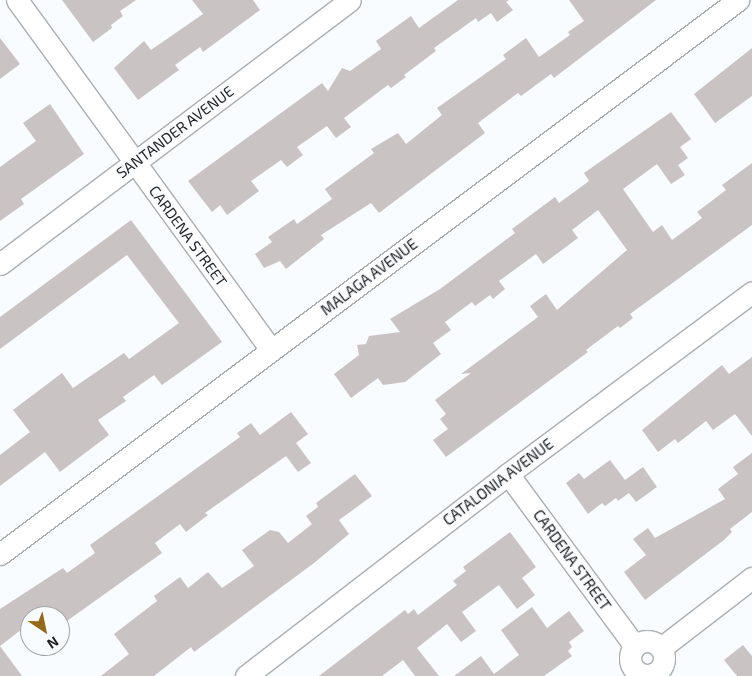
<!DOCTYPE html>
<html>
<head>
<meta charset="utf-8">
<style>
	body { margin:0 }
	#map { position:relative; width:752px; height:676px; overflow:hidden; background:#f9fcff; font-family:"Exo 2",sans-serif }
	div>[style] { position:absolute }
	.building>* { inset:0; background:#c9c3c3 }
	.roads { filter:drop-shadow(1px 0 #aaafb2) drop-shadow(-1px 0 #aaafb2) drop-shadow(0 1px #aaafb2) drop-shadow(0 -1px #aaafb2) }
	.minor>* { height:21px; margin:-10.5px; padding:0 10.5px; transform-origin:10.5px; border-radius:10.5px; background:#fff }
	.minor>.ring { margin:-10.5px; padding:0; box-sizing:content-box; background:none; border:21px solid #fff; border-radius:50% }
	span { translate:-50% -50%; white-space:nowrap; text-align:center; line-height:1.15; -webkit-text-stroke:4px #f9fcff; paint-order:stroke }
	.street-label { font-size:15px; color:#1d1f20 }
	.north { position:absolute; left:20px; top:606px; width:50px; height:50px; box-sizing:border-box; background:#f9fcff; border:1px solid #a1a4a6; border-radius:50%; rotate:146deg; font-size:14px; font-weight:700; line-height:20px; text-align:center; color:#1d1f20 }
	.north::after { content:''; display:block; margin:auto; width:18px; height:22px; background:#956a16; clip-path:polygon(50% 0,100% 100%,50% 72%,0 100%) }
</style>
</head>
<body>
<div id="map">
	<div class="building">
		<i style="clip-path:polygon(62px 0,136px 0,120px 11px,123px 16px,111px 25px,112px 28px,93px 42px)"></i>
		<i style="clip-path:polygon(192px 0,253px 0,260px 10px,203px 52px,200px 47px,175px 65px,179px 70px,138px 100px,114px 68px,144px 41px,151px 50px,203px 14px)"></i>
		<i style="clip-path:polygon(458px 0,509px 0,506px 2px,513px 10px,497px 22px,491px 13px,478px 22px,476px 18px,434px 48px,436px 51px,404px 75px,406px 77px,391px 88px,388px 85px,344px 118px,351px 127px,336px 138px,327px 126px,297px 147px,303px 155px,287px 167px,281px 160px,251px 181px,259px 191px,227px 215px,220px 205px,212px 212px,188px 181px,322px 83px,328px 91px,342px 68px,350px 71px,381px 49px,376px 41px,411px 16px,419px 28px)"></i>
		<i style="clip-path:polygon(569px 0,656px 0,554px 78px,551px 74px,521px 96px,518px 93px,478px 123px,485px 133px,379px 213px,371px 203px,321px 235px,324px 239px,286px 269px,280px 261px,264px 268px,255px 254px,272px 242px,268px 237px,294px 219px,297px 224px,332px 199px,325px 189px,374px 153px,371px 149px,398px 133px,406px 144px,442px 115px,437px 108px,506px 59px,503px 55px,526px 38px,539px 57px,570px 35px,568px 32px,584px 21px)"></i>
		<i style="clip-path:polygon(0 38px,20px 64px,0 79px)"></i>
		<i style="clip-path:polygon(752px 48px,752px 96px,715px 123px,694px 94px)"></i>
		<i style="clip-path:polygon(50px 104px,84px 154px,21px 199px,24px 204px,0 221px,0 167px,36px 141px,23px 123px)"></i>
		<i style="clip-path:polygon(671px 112px,691px 139px,680px 147px,688px 158px,678px 165px,685px 175px,671px 184px,657px 164px,623px 189px,653px 232px,662px 225px,672px 240px,702px 218px,697px 212px,726px 190px,722px 185px,752px 163px,752px 225px,630px 314px,633px 318px,620px 328px,618px 326px,586px 350px,588px 352px,446px 457px,433px 440px,448px 429px,440px 419px,446px 414px,435px 400px,471px 373px,461px 374px,538px 317px,530px 306px,546px 294px,557px 310px,627px 250px,598px 210px,572px 230px,578px 238px,543px 264px,536px 254px,499px 281px,505px 289px,493px 299px,490px 295px,475px 306px,472px 302px,445px 322px,451px 330px,433px 343px,441px 354px,405px 382px,383px 385px,378px 378px,351px 398px,334px 374px,359px 355px,357px 345px,366px 344px,369px 336px,400px 332px,390px 319px,440px 289px,515px 233px,512px 229px,555px 197px,559px 203px,589px 181px,584px 173px)"></i>
		<i style="clip-path:polygon(131px 220px,222px 342px,162px 385px,154px 375px,123px 397px,126px 401px,98px 420px,109px 435px,60px 472px,45px 452px,0 486px,0 455px,30px 432px,13px 410px,62px 373px,73px 388px,124px 353px,129px 359px,179px 323px,127px 255px,0 349px,0 317px)"></i>
		<i style="clip-path:polygon(752px 357px,752px 436px,735px 414px,713px 430px,706px 421px,678px 443px,675px 439px,658px 452px,642px 430px,722px 365px,729px 374px)"></i>
		<i style="clip-path:polygon(291px 412px,308px 434px,296px 443px,311px 463px,298px 472px,286px 456px,205px 513px,208px 515px,186px 532px,180px 524px,155px 543px,162px 553px,60px 626px,60px 616px,30px 616px,30px 623px,0 646px,0 609px,63px 568px,67px 573px,95px 553px,90px 545px,240px 437px,237px 433px,251px 423px,260px 435px)"></i>
		<i style="clip-path:polygon(752px 453px,752px 512px,730px 529px,732px 532px,724px 540px,645px 600px,624px 572px,646px 555px,633px 539px,648px 528px,655px 538px,725px 499px,718px 489px,738px 474px,733px 467px)"></i>
		<i style="clip-path:polygon(610px 460px,625px 480px,643px 467px,657px 487px,636px 502px,629px 493px,618px 501px,616px 498px,605px 506px,602px 503px,588px 514px,566px 483px,579px 473px,584px 479px)"></i>
		<i style="clip-path:polygon(355px 474px,372px 496px,339px 520px,349px 534px,314px 563px,194px 652px,191px 647px,154px 676px,101px 676px,129px 654px,114px 634px,157px 601px,154px 596px,180px 577px,188px 588px,208px 572px,222px 588px,254px 566px,242px 550px,270px 530px,279px 532px,288px 543px,312px 524px,306px 516px,318px 507px,316px 503px)"></i>
		<i style="clip-path:polygon(510px 532px,536px 567px,522px 578px,535px 595px,517px 609px,499px 585px,462px 612px,476px 631px,461px 642px,447px 624px,417px 648px,439px 676px,415px 676px,403px 660px,382px 676px,319px 676px,405px 610px,408px 614px,414px 609px,418px 615px,457px 585px,453px 581px,466px 571px,463px 567px)"></i>
		<i style="clip-path:polygon(532px 607px,547px 628px,569px 611px,584px 631px,569px 642px,572px 647px,568px 651px,572px 656px,544px 676px,454px 676px,481px 656px,494px 674px,519px 655px,501px 630px)"></i>
		<i style="clip-path:polygon(743px 645px,752px 656px,752px 676px,737px 676px,724px 660px)"></i>
		<i style="clip-path:polygon(0 646px,22px 676px,0 676px)"></i>
	</div>
	<div class="roads">
		<div class="minor">
			<i style="left:17px;top:0;width:432px;rotate:54deg"></i>
			<i style="left:0;top:264px;width:438px;rotate:-37deg"></i>
			<i style="left:508px;top:474px;width:214px;rotate:53.6deg"></i>
			<i style="left:0;top:554px;width:923px;rotate:-36.89deg"></i>
			<i class="ring" style="left:630px;top:641px;width:13px;height:13px"></i>
			<i style="left:661px;top:648px;width:115px;rotate:-37.6deg"></i>
			<i style="left:246px;top:676px;width:331px;rotate:-37.6deg"></i>
			<i style="left:508px;top:474px;width:304px;rotate:-36.7deg"></i>
		</div>
	</div>
	<div class="street-label">
		<span style="left:175px;top:132px;rotate:-37deg">SANTANDER AVENUE</span>
		<span style="left:188px;top:236px;rotate:54deg">CARDENA STREET</span>
		<span style="left:369px;top:277px;rotate:-37deg">MALAGA AVENUE</span>
		<span style="left:498px;top:482px;rotate:-37deg">CATALONIA AVENUE</span>
		<span style="left:572px;top:560px;rotate:54deg">CARDENA STREET</span>
	</div>
	<div class="north">N</div>
</div>
</body>
</html>
